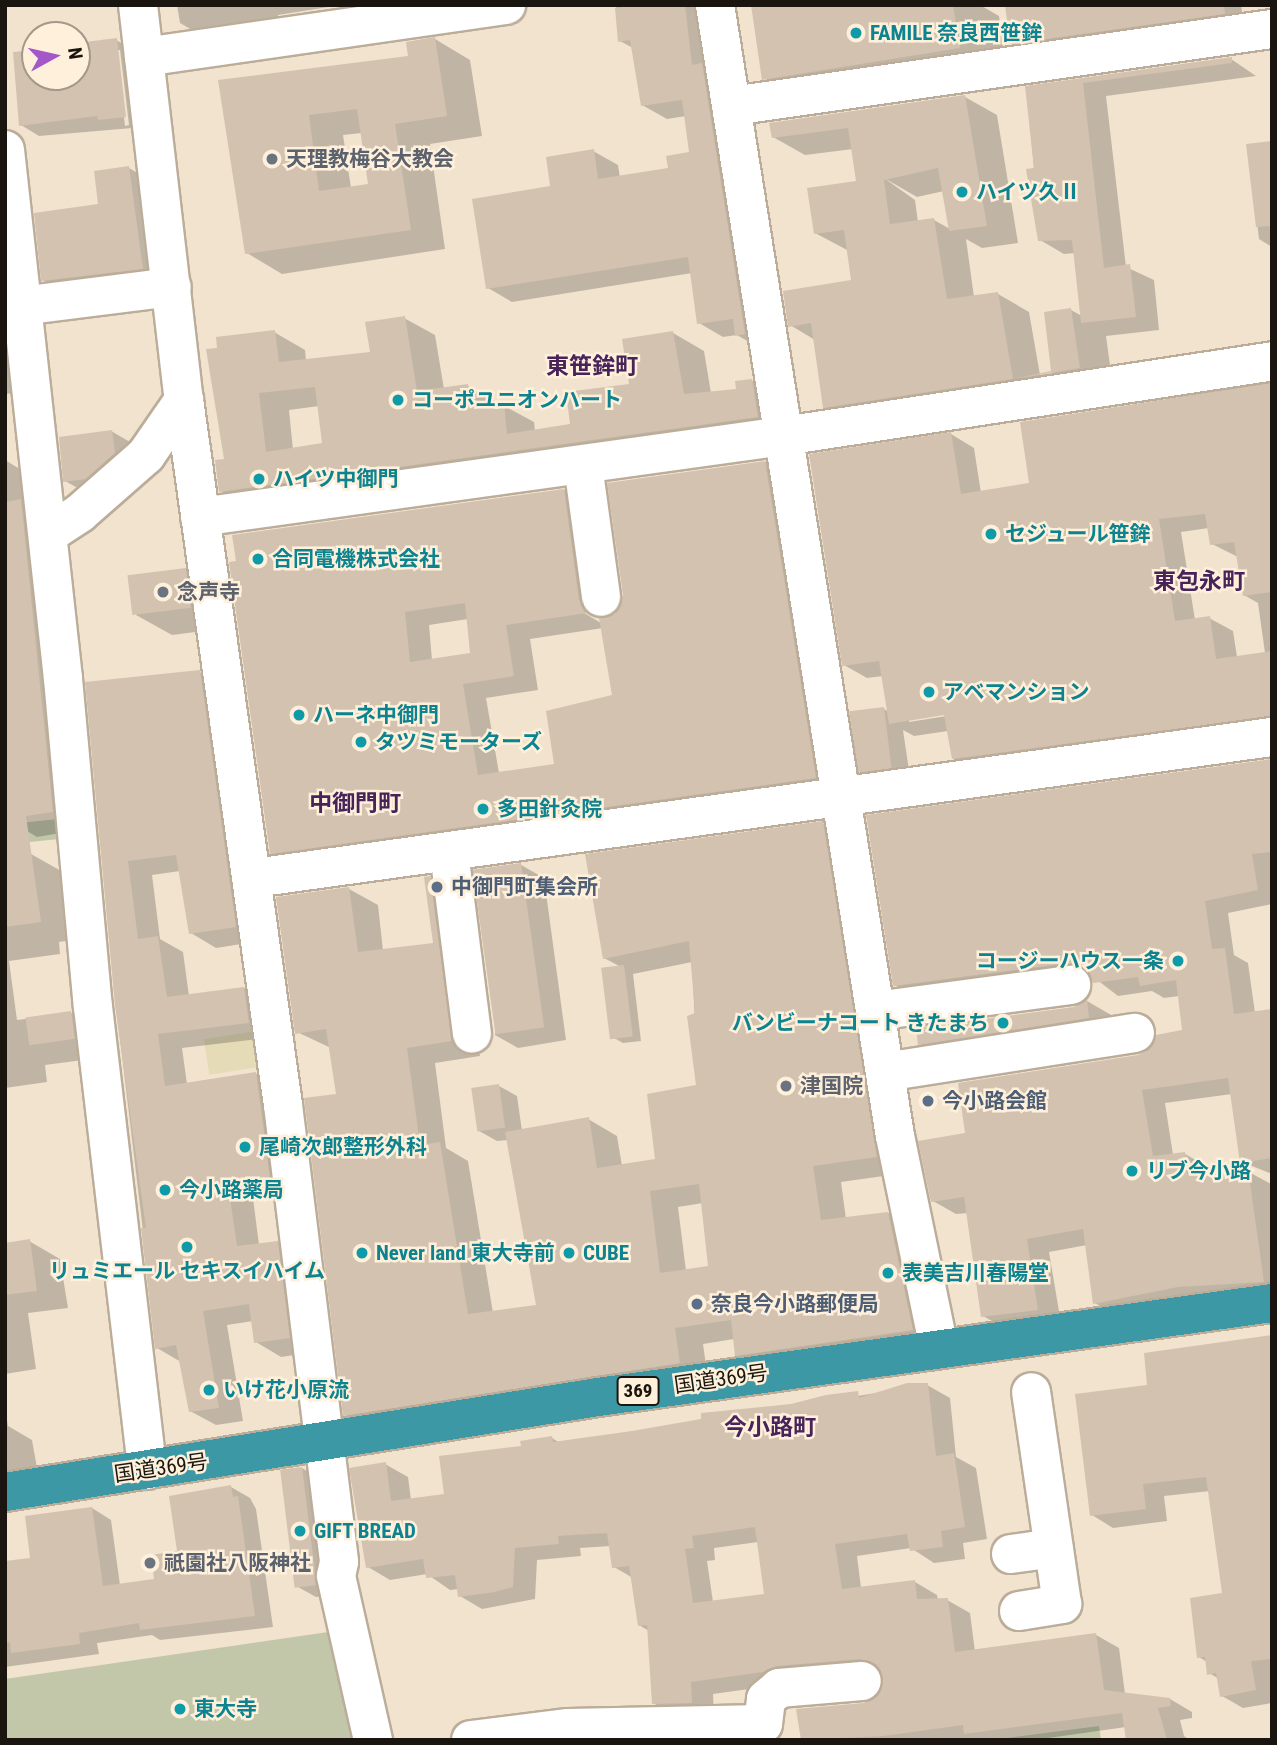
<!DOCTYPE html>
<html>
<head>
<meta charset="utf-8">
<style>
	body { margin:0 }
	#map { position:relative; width:1277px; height:1745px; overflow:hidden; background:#f1e3ce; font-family:"Roboto Condensed","Noto Sans JP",sans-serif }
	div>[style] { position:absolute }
	.green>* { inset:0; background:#c2c7aa; transform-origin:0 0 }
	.sand>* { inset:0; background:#e5dbb6; transform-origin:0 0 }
	.shadow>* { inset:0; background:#0003 }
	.building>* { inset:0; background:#d2c2af; transform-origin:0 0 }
	.roads { filter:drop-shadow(2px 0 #bbad9a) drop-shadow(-2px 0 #bbad9a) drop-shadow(0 2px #bbad9a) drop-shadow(0 -2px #bbad9a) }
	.minor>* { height:38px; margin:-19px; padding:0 19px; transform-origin:19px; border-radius:19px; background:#fff }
	.highway>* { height:38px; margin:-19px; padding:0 19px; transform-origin:19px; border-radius:19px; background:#3c98a4 }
	.dots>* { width:19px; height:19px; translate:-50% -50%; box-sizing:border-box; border:4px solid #fef0db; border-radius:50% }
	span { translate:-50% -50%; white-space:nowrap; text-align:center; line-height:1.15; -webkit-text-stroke:5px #fef0db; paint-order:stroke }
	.shield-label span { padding:2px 5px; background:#fef0db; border:2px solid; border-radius:5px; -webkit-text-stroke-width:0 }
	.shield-label { font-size:19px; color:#1a150e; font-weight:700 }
	.culture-label { font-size:21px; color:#0d838f; font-weight:700 }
	.left { translate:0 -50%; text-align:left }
	.right { translate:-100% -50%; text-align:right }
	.worship-label { font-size:21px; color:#5b616d; font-weight:700 }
	.service-label { font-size:21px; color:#4e5e75; font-weight:700 }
	.street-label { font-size:21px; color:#1a150e }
	.neighbourhood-label { font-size:23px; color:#48235a; font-weight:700 }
	.frame { position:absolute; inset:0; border:7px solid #1a150e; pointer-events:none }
	.north { position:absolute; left:21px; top:21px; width:70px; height:70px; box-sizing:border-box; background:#fef0db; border:2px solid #a39889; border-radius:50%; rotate:82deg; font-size:19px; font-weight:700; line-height:28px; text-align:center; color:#1a150e }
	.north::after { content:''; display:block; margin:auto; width:24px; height:32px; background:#a457c9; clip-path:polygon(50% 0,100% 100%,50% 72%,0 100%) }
</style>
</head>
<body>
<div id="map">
	<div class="green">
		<i style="left:67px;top:818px;width:20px;height:62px;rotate:84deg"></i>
		<i style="clip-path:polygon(335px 1631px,363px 1740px,5px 1740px,5px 1679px)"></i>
		<i style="clip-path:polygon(1099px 1726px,1101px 1740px,992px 1740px)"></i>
	</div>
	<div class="sand">
		<i style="left:262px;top:1030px;width:36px;height:59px;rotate:81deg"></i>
	</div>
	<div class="shadow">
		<i style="clip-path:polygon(177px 5px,341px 5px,278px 15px,282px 46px,230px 52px,180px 23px)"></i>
		<i style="clip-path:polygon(616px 5px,690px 5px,708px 16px,761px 349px,737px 335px,723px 337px,699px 323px,692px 273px,512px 302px,488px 288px,552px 188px,593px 151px,618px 165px,620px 178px,671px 170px,690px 154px,686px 116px,667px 119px,642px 105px,633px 48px,620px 41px)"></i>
		<i style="clip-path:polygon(839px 5px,980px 5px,999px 16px,1007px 77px,814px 107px,764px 78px)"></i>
		<i style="clip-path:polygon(1012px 5px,1241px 5px,1244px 24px,1031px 54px,1012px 43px)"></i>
		<i style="clip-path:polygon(evenodd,435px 39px,470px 60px,482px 136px,430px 144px,445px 249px,282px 274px,247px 253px,220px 81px,410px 57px,435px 39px,362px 133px,370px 185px,351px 188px,343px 135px,362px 133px)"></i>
		<i style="clip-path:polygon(evenodd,116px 40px,134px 50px,144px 127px,39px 136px,21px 125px,35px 51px,35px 77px,77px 77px,77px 45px,116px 40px,116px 50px,120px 50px,129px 125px,125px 126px,116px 50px)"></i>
		<i style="clip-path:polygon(evenodd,1231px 59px,1256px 76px,1106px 96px,1126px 267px,1154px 280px,1159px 330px,1106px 336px,1113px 387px,856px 425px,824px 407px,815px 340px,790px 325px,853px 281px,849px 251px,815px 233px,858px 182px,853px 149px,805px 155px,773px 137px,965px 97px,997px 115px,1018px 243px,982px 248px,966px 239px,974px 297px,998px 294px,1029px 312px,1040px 375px,1053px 373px,1046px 313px,1071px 310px,1082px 316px,1075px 253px,1064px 254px,1040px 240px,1027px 88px,1231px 59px,884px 178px,917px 197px,944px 191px,950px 229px,934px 220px,918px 222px,915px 200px,884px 178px)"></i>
		<i style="clip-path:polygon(1272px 143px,1272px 247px,1259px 239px,1248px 146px)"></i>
		<i style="clip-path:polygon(5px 167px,37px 390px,5px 394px)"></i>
		<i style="clip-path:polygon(129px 168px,148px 179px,161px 279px,62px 291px,43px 280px)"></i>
		<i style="clip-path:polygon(evenodd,404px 318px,435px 335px,444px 389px,467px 386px,534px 422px,535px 431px,572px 426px,631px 385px,673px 333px,704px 351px,711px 393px,738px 390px,752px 381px,783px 398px,788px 434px,251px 509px,221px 491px,226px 460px,274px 332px,305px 350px,306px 361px,372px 353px,404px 318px,319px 406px,324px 445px,293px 450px,289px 410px,319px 406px)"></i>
		<i style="clip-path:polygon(evenodd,1272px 382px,1272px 731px,976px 772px,953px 758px,948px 731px,914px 736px,903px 730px,910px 777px,879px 781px,861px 771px,884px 709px,889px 712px,883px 676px,867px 678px,844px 665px,951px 434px,974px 448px,981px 493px,1031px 484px,1022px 423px,1272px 382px,1209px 528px,1212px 544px,1238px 557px,1244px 595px,1258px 603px,1265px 653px,1237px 657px,1233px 631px,1209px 618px,1195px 620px,1181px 532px,1209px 528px,1272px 382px,952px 712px,953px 715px,909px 722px,909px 719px,952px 712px)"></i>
		<i style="clip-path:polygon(111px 431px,130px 442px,133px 463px,83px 491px,65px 481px)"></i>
		<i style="clip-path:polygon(5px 460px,33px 477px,83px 829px,37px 837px,7px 819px,5px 807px)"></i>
		<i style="clip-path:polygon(evenodd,765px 462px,790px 477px,840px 792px,296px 867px,271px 853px,231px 563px,564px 490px,588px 505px,605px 618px,616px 615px,765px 462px,581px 607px,601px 619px,601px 623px,579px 610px,581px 607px,765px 462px,468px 619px,472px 655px,432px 660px,429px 625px,468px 619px,765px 462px,603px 628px,613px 696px,556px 765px,499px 773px,486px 698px,538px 690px,530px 639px,603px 628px)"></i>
		<i style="clip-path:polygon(185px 570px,221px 591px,226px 628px,172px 635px,136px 615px)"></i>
		<i style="clip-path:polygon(199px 672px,225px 686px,260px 941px,216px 948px,191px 933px,180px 871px,152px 875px,160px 939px,183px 952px,189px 996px,244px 988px,269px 1003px,274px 1037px,182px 1048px,187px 1084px,256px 1074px,281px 1088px,294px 1192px,253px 1198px,259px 1245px,277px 1242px,302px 1257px,314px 1352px,281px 1357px,256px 1342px,253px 1321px,227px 1325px,243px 1421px,216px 1425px,190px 1411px,181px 1362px,157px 1348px,116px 1005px,87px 684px)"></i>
		<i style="clip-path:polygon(1272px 761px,1272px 904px,1228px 913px,1234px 955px,1248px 963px,1255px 1013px,1272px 1010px,1272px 1174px,1242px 1162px,1232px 1094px,1165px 1103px,1173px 1155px,1185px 1154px,1208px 1167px,1209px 1175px,1247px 1171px,1271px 1184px,1272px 1295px,1118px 1317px,1095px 1303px,1087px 1245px,1049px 1252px,1061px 1323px,1006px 1329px,983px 1316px,968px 1213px,956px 1214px,933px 1201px,967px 1135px,1144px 1055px,1157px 1037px,1184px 1032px,1179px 996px,1164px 998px,1152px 991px,1118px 996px,1092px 976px,918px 999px,895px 985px)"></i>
		<i style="clip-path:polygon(evenodd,822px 823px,851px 840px,905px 1173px,841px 1182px,846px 1219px,888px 1213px,917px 1230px,941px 1346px,765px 1371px,736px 1355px,734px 1339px,703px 1344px,708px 1379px,373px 1431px,345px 1415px,338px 1096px,331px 1048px,297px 1032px,349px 889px,378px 905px,383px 951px,435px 944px,430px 878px,458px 894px,480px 1056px,435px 1063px,446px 1148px,468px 1161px,493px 1313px,538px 1306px,508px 1140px,497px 1141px,479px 1131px,499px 1086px,517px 1096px,522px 1131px,588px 1119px,617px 1136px,622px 1166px,657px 1161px,698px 1087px,692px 962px,633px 974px,641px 1041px,623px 1043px,614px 1038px,621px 967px,604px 958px,822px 823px,703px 1203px,710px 1267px,686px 1271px,678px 1207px,703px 1203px)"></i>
		<i style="clip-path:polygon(31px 854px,63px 872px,72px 940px,59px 942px,60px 954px,9px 961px,17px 1020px,71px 1013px,103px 1031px,106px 1057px,45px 1065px,47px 1082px,5px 1088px,5px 858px)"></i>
		<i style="clip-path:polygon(521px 865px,544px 878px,566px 1040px,518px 1048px,495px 1035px)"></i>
		<i style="clip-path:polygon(1087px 1001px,1137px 1030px,970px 1073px,920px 1044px,1074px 1008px)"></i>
		<i style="clip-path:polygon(29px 1241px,60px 1259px,68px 1308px,28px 1313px,36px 1369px,5px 1374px,5px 1245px)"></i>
		<i style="clip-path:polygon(1272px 1339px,1272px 1703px,1243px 1708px,1222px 1696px,1219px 1679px,1209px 1673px,1207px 1662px,1199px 1657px,1223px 1595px,1210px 1491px,1164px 1496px,1167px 1521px,1113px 1528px,1092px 1515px,1149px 1386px)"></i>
		<i style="clip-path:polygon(evenodd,927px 1385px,950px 1398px,956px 1457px,976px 1468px,987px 1539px,963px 1543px,965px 1559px,934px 1563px,911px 1548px,857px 1556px,861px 1588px,915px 1582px,937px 1595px,938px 1600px,947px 1600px,970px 1613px,975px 1652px,1096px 1635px,1119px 1648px,1125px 1694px,1170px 1699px,1192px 1712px,1192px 1718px,1180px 1720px,1184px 1736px,1190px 1740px,1128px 1740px,1126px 1727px,1034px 1740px,802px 1740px,883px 1692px,882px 1671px,800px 1678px,787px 1684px,713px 1694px,714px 1716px,676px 1716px,653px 1703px,649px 1631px,639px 1625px,633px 1578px,614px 1567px,611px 1546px,580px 1548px,581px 1556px,537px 1560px,535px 1599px,482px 1609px,460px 1596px,459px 1589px,450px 1590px,427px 1574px,390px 1580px,368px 1567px,385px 1464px,408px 1477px,411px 1500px,446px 1496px,523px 1448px,552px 1438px,560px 1443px,927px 1385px,758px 1542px,766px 1595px,713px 1602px,707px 1561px,715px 1560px,714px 1548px,758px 1542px)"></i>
		<i style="clip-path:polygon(5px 1408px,8px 1426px,32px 1440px,39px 1479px,5px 1485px)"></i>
		<i style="clip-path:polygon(302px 1468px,320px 1479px,333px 1595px,316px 1597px,298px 1587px)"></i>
		<i style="clip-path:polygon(231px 1487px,250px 1498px,256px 1509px,273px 1627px,160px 1640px,152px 1635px,97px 1643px,99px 1654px,5px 1667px,5px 1563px,32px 1559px,92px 1508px,111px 1520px,120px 1585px,156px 1580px)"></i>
	</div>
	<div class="building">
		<i style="clip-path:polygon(638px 5px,685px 5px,692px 65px,702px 63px,745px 334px,735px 336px,733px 319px,697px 324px,688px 257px,486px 289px,472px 199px,550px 186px,546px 157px,594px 149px,598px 179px,668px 168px,666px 156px,689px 152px,682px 100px,641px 106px,630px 40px,618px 42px,615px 8px)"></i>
		<i style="clip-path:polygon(751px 5px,953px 5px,960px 48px,762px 80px)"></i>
		<i style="clip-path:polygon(1005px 5px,1224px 5px,1225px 14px,1010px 44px)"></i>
		<i style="clip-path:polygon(evenodd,435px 37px,447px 116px,395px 124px,411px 230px,245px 254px,218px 80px,408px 56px,406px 42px,435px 37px,357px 109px,368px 184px,319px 191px,309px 115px,357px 109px)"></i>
		<i style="clip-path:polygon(117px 38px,126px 117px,98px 120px,97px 116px,19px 126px,13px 52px,35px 50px,35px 77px,77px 77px,77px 43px)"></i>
		<i style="clip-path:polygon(1232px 57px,1232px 63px,1083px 83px,1104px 268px,1130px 264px,1136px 317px,1081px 323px,1072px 240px,1038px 241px,1026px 169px,1034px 168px,1025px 86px)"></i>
		<i style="clip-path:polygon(965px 95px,987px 226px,949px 231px,938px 168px,884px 180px,890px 224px,934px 218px,947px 299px,998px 292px,1013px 379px,823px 408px,811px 323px,788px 327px,783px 291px,851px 280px,844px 230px,814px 234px,807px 188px,856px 181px,848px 128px,772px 138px,769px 123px)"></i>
		<i style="clip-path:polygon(1272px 141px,1272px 226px,1256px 227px,1246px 144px)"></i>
		<i style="clip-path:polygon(129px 166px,143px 269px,41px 281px,34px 213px,98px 204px,94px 171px)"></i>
		<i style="clip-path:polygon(1071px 308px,1080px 368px,1014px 379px,1051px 371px,1044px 312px)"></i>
		<i style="clip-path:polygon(evenodd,405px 316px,417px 391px,468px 384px,471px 407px,504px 402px,507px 434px,570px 424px,566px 392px,629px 384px,622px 339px,673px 331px,684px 394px,736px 389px,735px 381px,752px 379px,758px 417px,219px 492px,215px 460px,224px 459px,206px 349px,217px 348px,216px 337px,275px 330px,279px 362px,370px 352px,365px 322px,405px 316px,315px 387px,322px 443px,266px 452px,259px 393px,315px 387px)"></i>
		<i style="clip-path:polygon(1272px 383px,1272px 592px,1243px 596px,1234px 542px,1210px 545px,1205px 514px,1159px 519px,1175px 621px,1210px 616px,1216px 659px,1272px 651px,1272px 716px,952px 759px,944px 715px,889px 724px,879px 661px,842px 666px,809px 454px,951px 432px,961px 494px,1029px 483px,1020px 422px)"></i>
		<i style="clip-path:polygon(112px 430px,115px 453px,86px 479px,63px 482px,59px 437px)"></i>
		<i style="clip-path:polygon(evenodd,765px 461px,816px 778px,270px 854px,229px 562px,236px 561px,232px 535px,564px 489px,579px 600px,587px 613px,506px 625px,514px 676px,463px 684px,478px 775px,554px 764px,546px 711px,612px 695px,599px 618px,615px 614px,623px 595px,607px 483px,765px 461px,465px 603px,470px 653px,410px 662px,405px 612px,465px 603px)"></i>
		<i style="clip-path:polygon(21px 499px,53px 812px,26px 816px,41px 922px,5px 927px,5px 502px)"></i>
		<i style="left:186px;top:568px;width:40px;height:59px;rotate:83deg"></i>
		<i style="clip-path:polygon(200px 670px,236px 927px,189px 934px,176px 855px,128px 861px,138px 939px,158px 936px,167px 997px,244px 987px,249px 1023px,158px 1034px,165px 1086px,256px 1072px,270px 1178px,228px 1184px,237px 1246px,278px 1241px,290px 1338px,254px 1343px,249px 1304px,203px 1311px,219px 1408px,189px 1412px,176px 1345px,155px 1349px,141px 1228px,146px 1228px,115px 1005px,85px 682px)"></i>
		<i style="left:884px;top:707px;width:62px;height:35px;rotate:83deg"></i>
		<i style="clip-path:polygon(1272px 759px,1272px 852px,1252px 854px,1258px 890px,1205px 901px,1212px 949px,1225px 948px,1234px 1014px,1272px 1009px,1272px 1158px,1240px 1163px,1228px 1078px,1142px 1090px,1153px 1156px,1185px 1152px,1188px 1176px,1248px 1169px,1264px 1282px,1178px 1287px,1093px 1304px,1083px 1229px,1027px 1239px,1038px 1310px,981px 1317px,964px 1197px,931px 1202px,918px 1141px,965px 1133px,958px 1083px,1138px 1055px,1149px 1050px,1156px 1035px,1182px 1030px,1176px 980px,1140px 986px,1138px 977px,1093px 983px,1088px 971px,1068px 963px,893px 986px,866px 815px)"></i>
		<i style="clip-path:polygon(evenodd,823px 821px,877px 1157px,813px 1166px,821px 1220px,888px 1212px,913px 1330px,735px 1356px,731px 1320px,675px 1328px,680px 1363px,343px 1416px,304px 1098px,336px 1094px,326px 1029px,295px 1034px,276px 897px,349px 887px,358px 952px,433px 943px,424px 877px,430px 876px,452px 1041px,407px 1048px,420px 1145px,440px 1142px,468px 1314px,536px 1305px,505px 1132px,589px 1117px,597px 1168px,655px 1159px,647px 1094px,696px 1085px,687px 1016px,695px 1013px,689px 941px,603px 959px,585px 854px,823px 821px,699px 1184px,708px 1266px,660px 1273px,650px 1191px,699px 1184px)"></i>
		<i style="left:521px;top:863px;width:166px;height:49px;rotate:82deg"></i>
		<i style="left:624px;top:965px;width:72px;height:23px;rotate:83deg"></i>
		<i style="clip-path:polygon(1087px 999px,1089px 1018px,918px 1045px,916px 1028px,1074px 1007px)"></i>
		<i style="left:71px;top:1011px;width:28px;height:46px;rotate:82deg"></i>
		<i style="left:499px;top:1084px;width:44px;height:28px;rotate:82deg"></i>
		<i style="clip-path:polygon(30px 1239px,37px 1291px,5px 1295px,5px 1243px)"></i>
		<i style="clip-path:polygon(1272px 1335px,1272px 1659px,1251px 1661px,1256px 1690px,1220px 1697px,1216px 1673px,1207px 1675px,1205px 1657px,1197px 1658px,1190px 1598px,1222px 1593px,1206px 1477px,1143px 1484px,1146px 1509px,1090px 1516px,1075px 1394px,1147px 1385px,1144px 1353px)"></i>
		<i style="clip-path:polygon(evenodd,907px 1383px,928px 1383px,936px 1456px,954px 1453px,965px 1527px,941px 1531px,943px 1547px,910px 1551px,907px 1534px,835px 1544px,842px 1589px,915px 1580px,917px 1599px,948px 1598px,955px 1652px,1096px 1633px,1104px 1690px,1170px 1698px,1171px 1706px,1158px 1708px,1167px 1740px,1126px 1740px,1122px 1713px,964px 1734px,963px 1725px,884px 1736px,801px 1740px,796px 1709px,864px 1703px,881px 1691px,880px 1669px,861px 1659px,777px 1666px,763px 1672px,691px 1682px,692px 1703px,652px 1704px,647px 1625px,638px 1626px,629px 1566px,612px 1568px,607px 1533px,558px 1536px,559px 1544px,515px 1548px,513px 1587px,495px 1592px,458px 1597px,455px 1575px,426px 1578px,423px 1559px,366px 1568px,349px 1468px,386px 1462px,391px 1501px,444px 1494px,439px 1456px,521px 1446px,520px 1441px,552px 1436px,553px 1442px,632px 1431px,701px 1419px,701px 1413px,791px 1404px,826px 1395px,858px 1391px,859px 1398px,907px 1383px,755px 1527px,764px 1594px,693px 1603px,685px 1549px,694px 1548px,692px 1536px,755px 1527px)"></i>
		<i style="left:302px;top:1467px;width:119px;height:22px;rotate:83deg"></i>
		<i style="clip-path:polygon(231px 1485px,233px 1497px,238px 1496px,255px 1616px,140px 1630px,139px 1623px,79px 1633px,80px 1644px,11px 1653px,10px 1642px,5px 1643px,5px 1561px,30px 1558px,25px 1516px,92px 1507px,103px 1586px,154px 1579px,151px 1555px,177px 1551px,169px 1496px)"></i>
	</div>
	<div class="roads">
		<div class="minor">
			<i style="left:138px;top:5px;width:398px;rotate:83.4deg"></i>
			<i style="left:184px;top:400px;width:712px;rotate:82.01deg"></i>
			<i style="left:283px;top:1105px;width:460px;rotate:83deg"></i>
			<i style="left:339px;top:1562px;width:14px;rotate:102deg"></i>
			<i style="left:336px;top:1576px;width:168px;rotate:77.3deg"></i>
			<i style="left:715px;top:5px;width:1145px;rotate:80.96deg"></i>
			<i style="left:895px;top:1136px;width:217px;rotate:78.3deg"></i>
			<i style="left:144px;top:57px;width:366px;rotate:-8.2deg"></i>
			<i style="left:732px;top:106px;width:545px;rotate:-8.12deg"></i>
			<i style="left:5px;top:150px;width:532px;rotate:83.74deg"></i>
			<i style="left:63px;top:679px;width:329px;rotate:84.8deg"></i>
			<i style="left:93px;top:1007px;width:466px;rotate:83.3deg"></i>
			<i style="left:5px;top:308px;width:168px;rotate:-7.2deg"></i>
			<i style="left:583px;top:465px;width:133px;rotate:82.2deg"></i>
			<i style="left:200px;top:517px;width:590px;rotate:-7.9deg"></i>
			<i style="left:784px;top:436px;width:494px;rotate:-8.7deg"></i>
			<i style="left:48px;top:534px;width:38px;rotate:-33deg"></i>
			<i style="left:80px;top:513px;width:88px;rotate:-41.3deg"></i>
			<i style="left:146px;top:455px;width:67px;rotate:-55.4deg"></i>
			<i style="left:449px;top:852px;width:183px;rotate:82.8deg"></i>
			<i style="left:254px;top:878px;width:1028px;rotate:-7.89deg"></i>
			<i style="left:875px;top:1011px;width:198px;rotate:-7.6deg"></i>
			<i style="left:885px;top:1072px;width:253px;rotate:-8.9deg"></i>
			<i style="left:1011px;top:1554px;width:43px;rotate:-7.9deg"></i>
			<i style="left:1019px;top:1611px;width:44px;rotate:-9.2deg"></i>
			<i style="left:1062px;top:1604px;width:214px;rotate:-98.3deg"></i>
			<i style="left:471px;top:1740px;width:98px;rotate:-7.1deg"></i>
			<i style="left:568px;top:1728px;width:195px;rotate:-1.2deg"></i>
			<i style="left:763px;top:1724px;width:25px;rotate:-83deg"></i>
			<i style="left:766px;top:1699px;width:17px;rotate:-40deg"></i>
			<i style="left:779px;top:1688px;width:83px;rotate:-4.8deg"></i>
		</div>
		<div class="highway">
			<i style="left:5px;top:1492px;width:601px;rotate:-9.1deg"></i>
			<i style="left:598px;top:1397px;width:681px;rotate:-7.94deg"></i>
		</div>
	</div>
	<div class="dots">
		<i style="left:856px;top:33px;background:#0f9aa8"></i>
		<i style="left:272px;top:159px;background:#6b7280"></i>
		<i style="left:962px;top:192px;background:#0f9aa8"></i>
		<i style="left:398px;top:400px;background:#0f9aa8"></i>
		<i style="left:259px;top:479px;background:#0f9aa8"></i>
		<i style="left:991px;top:534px;background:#0f9aa8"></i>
		<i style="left:258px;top:559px;background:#0f9aa8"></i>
		<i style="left:163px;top:592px;background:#6b7280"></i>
		<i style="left:929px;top:692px;background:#0f9aa8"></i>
		<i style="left:299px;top:715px;background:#0f9aa8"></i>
		<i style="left:361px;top:742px;background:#0f9aa8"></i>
		<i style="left:483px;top:809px;background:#0f9aa8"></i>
		<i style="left:437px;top:887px;background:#5c6f8a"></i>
		<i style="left:1178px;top:961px;background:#0f9aa8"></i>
		<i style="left:1003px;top:1023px;background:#0f9aa8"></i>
		<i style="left:786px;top:1086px;background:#6b7280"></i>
		<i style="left:928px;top:1101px;background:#5c6f8a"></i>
		<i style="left:245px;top:1147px;background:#0f9aa8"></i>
		<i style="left:1132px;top:1171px;background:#0f9aa8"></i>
		<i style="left:165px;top:1190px;background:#0f9aa8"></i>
		<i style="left:187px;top:1247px;background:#0f9aa8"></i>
		<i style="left:362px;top:1253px;background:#0f9aa8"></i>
		<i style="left:569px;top:1253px;background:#0f9aa8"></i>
		<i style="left:888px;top:1273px;background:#0f9aa8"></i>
		<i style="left:697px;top:1304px;background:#5c6f8a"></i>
		<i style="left:209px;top:1390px;background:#0f9aa8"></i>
		<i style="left:300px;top:1531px;background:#0f9aa8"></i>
		<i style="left:150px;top:1563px;background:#6b7280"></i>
		<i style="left:180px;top:1709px;background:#0f9aa8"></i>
	</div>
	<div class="shield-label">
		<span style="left:638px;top:1391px">369</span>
	</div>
	<div class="culture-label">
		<span class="left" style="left:870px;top:33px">FAMILE 奈良西笹鉾</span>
		<span class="left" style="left:976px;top:192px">ハイツ久Ⅱ</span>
		<span class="left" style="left:412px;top:400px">コーポユニオンハート</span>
		<span class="left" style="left:273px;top:479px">ハイツ中御門</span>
		<span class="left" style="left:1005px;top:534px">セジュール笹鉾</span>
		<span class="left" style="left:272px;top:559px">合同電機株式会社</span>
		<span class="left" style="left:943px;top:692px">アベマンション</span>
		<span class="left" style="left:313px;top:715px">ハーネ中御門</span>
		<span class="left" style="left:375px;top:742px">タツミモーターズ</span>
		<span class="left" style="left:497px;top:809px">多田針灸院</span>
		<span class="right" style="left:1164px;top:961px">コージーハウス一条</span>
		<span class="right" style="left:989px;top:1023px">バンビーナコート きたまち</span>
		<span class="left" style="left:259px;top:1147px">尾崎次郎整形外科</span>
		<span class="left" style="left:1146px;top:1171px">リブ今小路</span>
		<span class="left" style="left:179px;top:1190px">今小路薬局</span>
		<span class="left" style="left:376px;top:1253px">Never land 東大寺前</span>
		<span class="left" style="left:583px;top:1253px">CUBE</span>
		<span style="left:187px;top:1271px">リュミエール セキスイハイム</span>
		<span class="left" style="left:902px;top:1273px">表美吉川春陽堂</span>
		<span class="left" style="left:223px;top:1390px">いけ花小原流</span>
		<span class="left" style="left:314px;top:1531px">GIFT BREAD</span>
		<span class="left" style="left:194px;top:1709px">東大寺</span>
	</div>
	<div class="worship-label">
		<span class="left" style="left:286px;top:159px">天理教梅谷大教会</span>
		<span class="left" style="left:177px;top:592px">念声寺</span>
		<span class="left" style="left:800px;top:1086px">津国院</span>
		<span class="left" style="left:164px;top:1563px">祇園社八阪神社</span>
	</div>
	<div class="service-label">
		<span class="left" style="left:451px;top:887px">中御門町集会所</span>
		<span class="left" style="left:942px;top:1101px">今小路会館</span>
		<span class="left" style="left:711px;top:1304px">奈良今小路郵便局</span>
	</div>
	<div class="street-label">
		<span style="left:721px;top:1379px;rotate:-8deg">国道369号</span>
		<span style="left:161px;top:1468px;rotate:-8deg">国道369号</span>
	</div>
	<div class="neighbourhood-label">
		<span style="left:592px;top:367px">東笹鉾町</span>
		<span style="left:1199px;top:582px">東包永町</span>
		<span style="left:355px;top:804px">中御門町</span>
		<span style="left:770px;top:1428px">今小路町</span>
	</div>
	<div class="frame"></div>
	<div class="north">N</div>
</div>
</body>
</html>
